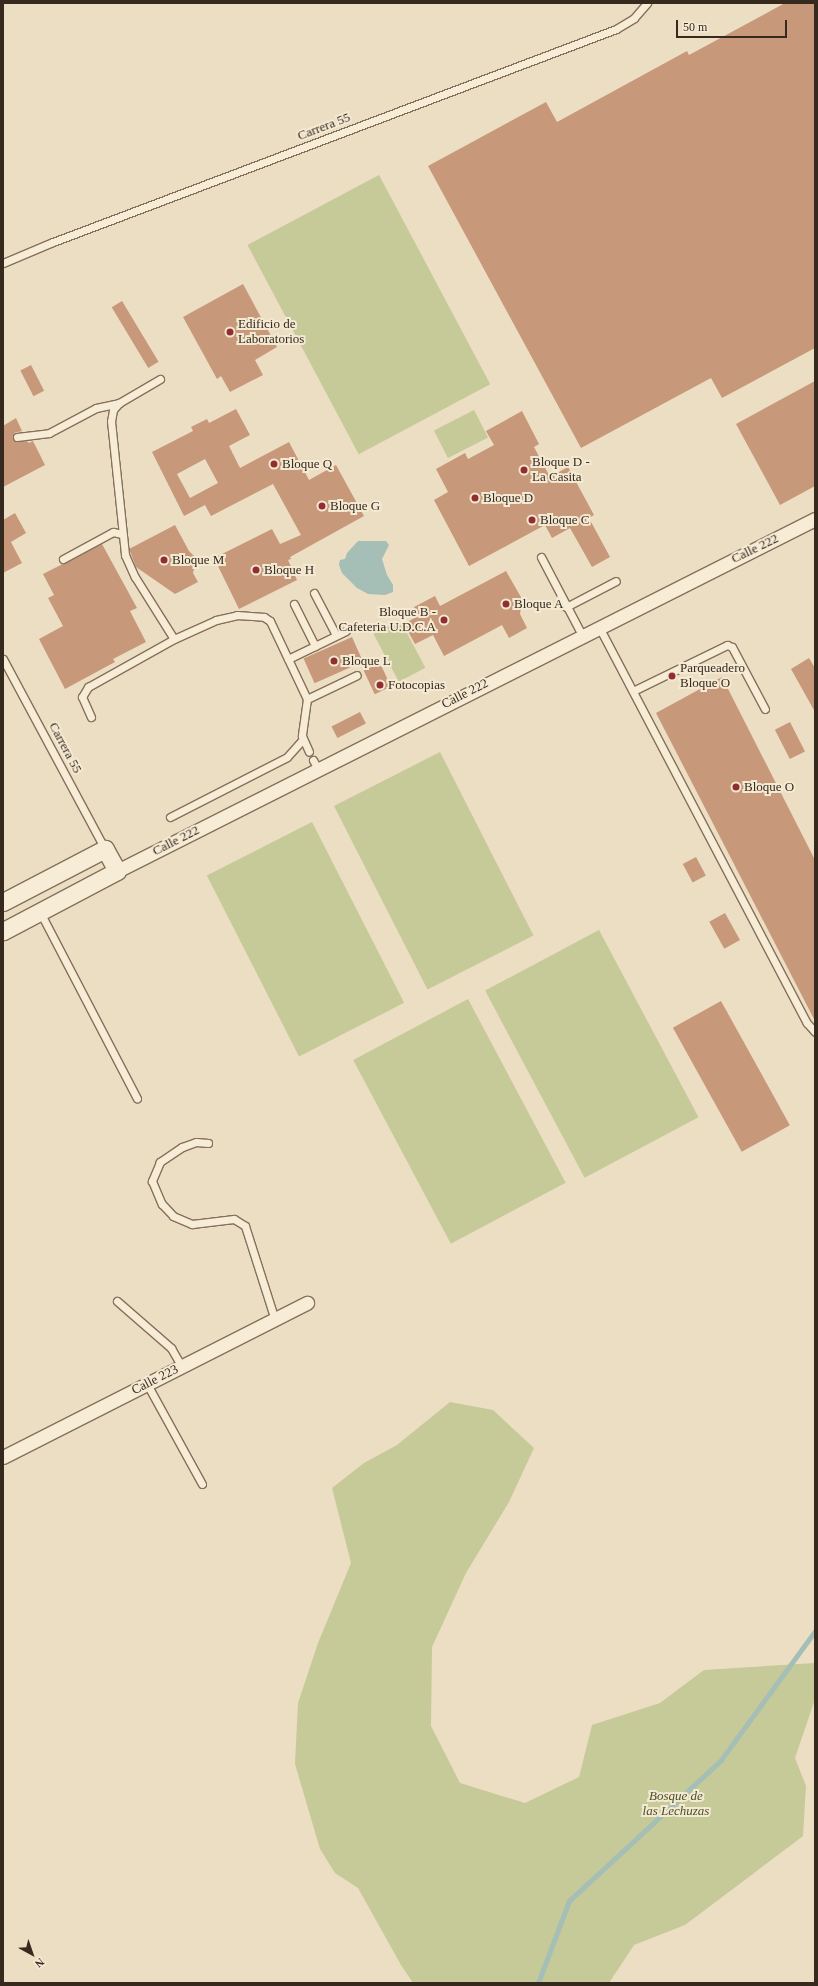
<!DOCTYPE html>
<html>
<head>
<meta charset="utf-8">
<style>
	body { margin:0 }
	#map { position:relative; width:818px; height:1986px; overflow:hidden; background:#ecdec3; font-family:"Times New Roman",serif }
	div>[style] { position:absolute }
	.green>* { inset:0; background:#c6c998; transform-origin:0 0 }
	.water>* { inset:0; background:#a5bfb6 }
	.stream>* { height:4.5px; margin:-2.25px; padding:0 2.25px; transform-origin:2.25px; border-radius:2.25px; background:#a5bfb6 }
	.building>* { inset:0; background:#c8987b; transform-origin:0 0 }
	.roads { filter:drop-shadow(1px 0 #85705b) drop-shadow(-1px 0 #85705b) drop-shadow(0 1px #85705b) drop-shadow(0 -1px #85705b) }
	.service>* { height:7px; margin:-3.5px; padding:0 3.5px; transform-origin:3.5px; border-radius:3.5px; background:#f7ecd6 }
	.minor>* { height:13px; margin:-6.5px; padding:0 6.5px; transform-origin:6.5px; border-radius:6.5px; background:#f7ecd6 }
	.tertiary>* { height:17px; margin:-8.5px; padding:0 8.5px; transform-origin:8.5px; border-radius:8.5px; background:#f7ecd6 }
	.dots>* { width:11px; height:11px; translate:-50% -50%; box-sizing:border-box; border:2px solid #f4e9d2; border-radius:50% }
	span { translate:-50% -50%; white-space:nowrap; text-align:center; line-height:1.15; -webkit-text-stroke:4px #f4e9d2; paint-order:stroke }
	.street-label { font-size:13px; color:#36291e }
	.poi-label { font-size:13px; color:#36291e }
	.left { translate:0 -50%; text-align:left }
	.right { translate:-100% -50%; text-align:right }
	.park-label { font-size:13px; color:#485126; font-style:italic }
	.frame { position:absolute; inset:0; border:4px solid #36291e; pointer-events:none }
	.north { position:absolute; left:12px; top:1934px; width:40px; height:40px; -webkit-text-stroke:3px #f4e9d2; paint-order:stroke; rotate:140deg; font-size:11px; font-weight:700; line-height:16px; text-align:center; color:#36291e }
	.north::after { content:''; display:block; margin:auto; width:14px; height:18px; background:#36291e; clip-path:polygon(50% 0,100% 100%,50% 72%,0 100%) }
	.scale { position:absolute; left:676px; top:20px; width:111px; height:18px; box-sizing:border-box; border:2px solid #36291e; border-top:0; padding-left:5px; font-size:12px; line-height:14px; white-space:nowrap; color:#36291e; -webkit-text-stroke:3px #f4e9d2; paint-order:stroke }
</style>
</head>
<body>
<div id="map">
	<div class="green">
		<i style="left:379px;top:175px;width:237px;height:149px;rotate:62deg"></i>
		<i style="left:474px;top:410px;width:31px;height:45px;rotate:63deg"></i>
		<i style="left:400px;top:620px;width:54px;height:30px;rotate:62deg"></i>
		<i style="left:440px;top:752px;width:206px;height:119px;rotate:63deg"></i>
		<i style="left:312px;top:822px;width:203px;height:118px;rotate:63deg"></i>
		<i style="left:599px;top:930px;width:212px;height:129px;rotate:62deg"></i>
		<i style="left:468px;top:999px;width:208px;height:130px;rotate:62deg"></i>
		<i style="clip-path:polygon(450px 1402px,493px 1410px,534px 1448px,509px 1502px,466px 1573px,432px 1647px,431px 1726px,460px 1783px,525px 1803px,579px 1777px,592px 1725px,660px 1703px,704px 1670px,815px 1663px,815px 1699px,795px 1758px,806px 1786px,803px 1836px,685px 1925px,634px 1945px,609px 1983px,413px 1983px,401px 1965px,358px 1888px,335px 1873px,320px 1849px,295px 1764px,298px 1703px,318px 1643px,351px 1563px,332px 1488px,364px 1463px,397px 1445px)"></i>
	</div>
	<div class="water">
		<i style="clip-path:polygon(358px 541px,386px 541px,389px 545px,382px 559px,387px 575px,393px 585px,393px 592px,385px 595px,368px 594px,357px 588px,342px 573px,339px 565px,340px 560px,345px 559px,347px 553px)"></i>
	</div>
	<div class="stream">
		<i style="left:538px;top:1983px;width:88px;rotate:-69.3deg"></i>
		<i style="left:569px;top:1901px;width:207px;rotate:-42.8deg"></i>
		<i style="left:721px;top:1760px;width:160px;rotate:-53.9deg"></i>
	</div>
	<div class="building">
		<i style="clip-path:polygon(785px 3px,815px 3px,815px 348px,722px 398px,711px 378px,581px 448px,428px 166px,546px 102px,557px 122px,687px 51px,689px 55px)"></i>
		<i style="clip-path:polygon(243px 284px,277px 347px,255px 360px,263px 375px,230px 392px,221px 376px,217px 379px,183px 317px)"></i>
		<i style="left:122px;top:301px;width:71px;height:12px;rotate:59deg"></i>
		<i style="left:31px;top:365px;width:29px;height:12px;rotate:63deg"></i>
		<i style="clip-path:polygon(815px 381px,815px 486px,780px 505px,736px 424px)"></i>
		<i style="clip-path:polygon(evenodd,236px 409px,250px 435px,229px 446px,240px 468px,289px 442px,309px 480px,336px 465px,364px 516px,290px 557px,291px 559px,288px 560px,297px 580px,239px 609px,214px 558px,272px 529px,280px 544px,301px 535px,273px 484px,211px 516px,205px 505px,184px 516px,152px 452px,193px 431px,191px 427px,207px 419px,209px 423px,236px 409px,205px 459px,218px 483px,190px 498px,177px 474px,205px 459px)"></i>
		<i style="clip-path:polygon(522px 411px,539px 444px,534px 447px,550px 477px,568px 467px,594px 515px,589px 518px,610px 557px,592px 567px,570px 528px,552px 538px,545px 525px,469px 566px,434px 500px,448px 492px,436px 469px,465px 453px,468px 459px,494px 445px,486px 431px)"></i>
		<i style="clip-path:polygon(16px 418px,22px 431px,14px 433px,13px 440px,17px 442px,27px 441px,29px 443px,33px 441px,45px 465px,3px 487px,3px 426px)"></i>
		<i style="clip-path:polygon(15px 513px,26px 533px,11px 542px,22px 563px,3px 573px,3px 520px)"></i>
		<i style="clip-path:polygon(175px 525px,189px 551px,197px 559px,193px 573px,198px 582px,175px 594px,136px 567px,129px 549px)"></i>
		<i style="clip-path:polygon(102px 544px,137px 608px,130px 611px,146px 642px,113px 659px,115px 662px,65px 689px,39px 639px,63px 626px,48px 598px,54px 595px,43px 574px)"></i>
		<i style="clip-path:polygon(506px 571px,522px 599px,520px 614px,527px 628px,509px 638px,502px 625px,444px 656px,433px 635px,415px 644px,404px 624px,418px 616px,414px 607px,435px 596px,440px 606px)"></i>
		<i style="left:352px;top:637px;width:27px;height:53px;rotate:66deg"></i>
		<i style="clip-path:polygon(809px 658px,815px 668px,815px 712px,791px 669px)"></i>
		<i style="left:380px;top:663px;width:26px;height:18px;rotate:65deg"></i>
		<i style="clip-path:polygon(722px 677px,815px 860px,815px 1021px,656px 713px)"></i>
		<i style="left:360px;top:712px;width:13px;height:32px;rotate:63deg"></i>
		<i style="left:790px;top:722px;width:33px;height:17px;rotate:63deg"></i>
		<i style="left:696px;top:857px;width:21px;height:15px;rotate:62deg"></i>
		<i style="left:725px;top:913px;width:31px;height:18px;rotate:61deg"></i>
		<i style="left:721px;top:1001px;width:142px;height:55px;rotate:61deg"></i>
	</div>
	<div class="roads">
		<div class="service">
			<i style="left:3px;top:263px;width:54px;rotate:-22.8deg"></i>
			<i style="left:53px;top:242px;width:602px;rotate:-20.72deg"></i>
			<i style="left:616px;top:29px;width:21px;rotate:-31deg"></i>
			<i style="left:634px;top:18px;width:20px;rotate:-49deg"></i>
			<i style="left:160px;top:379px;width:48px;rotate:149.7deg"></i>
			<i style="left:119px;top:403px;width:9px;rotate:131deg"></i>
			<i style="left:113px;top:410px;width:11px;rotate:100deg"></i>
			<i style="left:111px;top:421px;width:135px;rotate:84deg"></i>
			<i style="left:125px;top:555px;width:24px;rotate:66deg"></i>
			<i style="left:135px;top:577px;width:73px;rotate:57.8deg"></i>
			<i style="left:17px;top:437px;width:32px;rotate:-7deg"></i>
			<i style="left:49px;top:433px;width:53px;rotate:-28deg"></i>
			<i style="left:96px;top:408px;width:24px;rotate:-12deg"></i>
			<i style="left:541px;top:557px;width:88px;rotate:62.3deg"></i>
			<i style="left:63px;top:559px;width:57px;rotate:-28.4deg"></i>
			<i style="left:113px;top:532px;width:9px;rotate:13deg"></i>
			<i style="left:314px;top:593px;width:47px;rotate:62.4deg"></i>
			<i style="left:294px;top:604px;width:47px;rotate:63.4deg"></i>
			<i style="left:566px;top:607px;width:56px;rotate:-27.5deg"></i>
			<i style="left:599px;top:627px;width:447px;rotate:62.3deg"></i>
			<i style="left:807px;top:1023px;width:12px;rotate:48deg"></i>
			<i style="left:3px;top:659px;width:216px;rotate:61.8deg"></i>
			<i style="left:288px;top:659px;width:64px;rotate:-25.8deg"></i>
			<i style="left:633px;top:691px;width:105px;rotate:-26.1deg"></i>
			<i style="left:727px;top:645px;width:5px;rotate:22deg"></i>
			<i style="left:732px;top:647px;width:70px;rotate:62deg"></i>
			<i style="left:307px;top:699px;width:55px;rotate:-25.6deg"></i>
			<i style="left:91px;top:717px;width:22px;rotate:-114deg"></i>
			<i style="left:82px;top:697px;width:12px;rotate:-59deg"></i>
			<i style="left:88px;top:687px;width:98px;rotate:-29.2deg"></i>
			<i style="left:174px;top:639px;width:46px;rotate:-24.3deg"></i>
			<i style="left:216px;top:620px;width:22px;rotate:-13deg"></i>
			<i style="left:237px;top:615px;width:27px;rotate:4deg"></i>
			<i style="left:264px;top:617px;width:7px;rotate:34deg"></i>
			<i style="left:270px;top:621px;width:86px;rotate:64.6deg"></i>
			<i style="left:307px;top:699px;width:37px;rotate:98deg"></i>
			<i style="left:302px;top:736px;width:17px;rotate:66deg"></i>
			<i style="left:313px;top:760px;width:10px;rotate:61deg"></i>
			<i style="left:170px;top:817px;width:131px;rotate:-27.1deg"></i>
			<i style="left:287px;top:757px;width:24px;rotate:-48deg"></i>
			<i style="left:40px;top:912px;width:210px;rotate:62.5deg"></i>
			<i style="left:208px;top:1143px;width:12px;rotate:-175deg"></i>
			<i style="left:196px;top:1142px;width:15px;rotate:160deg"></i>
			<i style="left:182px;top:1147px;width:27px;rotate:146deg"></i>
			<i style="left:160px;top:1162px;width:21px;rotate:113deg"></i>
			<i style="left:152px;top:1181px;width:25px;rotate:67deg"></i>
			<i style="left:162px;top:1204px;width:16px;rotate:47deg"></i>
			<i style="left:173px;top:1216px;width:21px;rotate:23deg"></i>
			<i style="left:192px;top:1224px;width:42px;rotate:-6.8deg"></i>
			<i style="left:234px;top:1219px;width:13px;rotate:32deg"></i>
			<i style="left:245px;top:1226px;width:99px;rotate:72.3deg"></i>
			<i style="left:117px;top:1301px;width:72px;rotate:41deg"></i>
			<i style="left:171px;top:1348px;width:22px;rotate:60deg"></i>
			<i style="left:147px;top:1384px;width:114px;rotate:61.2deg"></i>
		</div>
		<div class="minor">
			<i style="left:117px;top:871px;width:782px;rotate:-26.76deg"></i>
			<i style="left:3px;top:1457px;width:341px;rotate:-26.9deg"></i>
		</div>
		<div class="tertiary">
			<i style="left:3px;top:902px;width:115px;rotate:-27.5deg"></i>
			<i style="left:105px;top:849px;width:25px;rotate:61deg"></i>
			<i style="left:117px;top:871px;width:129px;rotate:152.2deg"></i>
		</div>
	</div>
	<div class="dots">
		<i style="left:230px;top:332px;background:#922d32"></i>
		<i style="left:274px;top:464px;background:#922d32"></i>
		<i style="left:524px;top:470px;background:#922d32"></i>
		<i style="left:475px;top:498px;background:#922d32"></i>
		<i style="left:322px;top:506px;background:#922d32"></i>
		<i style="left:532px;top:520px;background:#922d32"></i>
		<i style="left:164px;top:560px;background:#922d32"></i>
		<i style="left:256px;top:570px;background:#922d32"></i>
		<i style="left:506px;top:604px;background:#922d32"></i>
		<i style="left:444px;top:620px;background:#922d32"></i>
		<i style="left:334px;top:661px;background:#922d32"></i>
		<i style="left:672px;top:676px;background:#922d32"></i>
		<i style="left:380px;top:685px;background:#922d32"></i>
		<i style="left:736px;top:787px;background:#922d32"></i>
	</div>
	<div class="street-label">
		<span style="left:324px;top:127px;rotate:-21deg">Carrera 55</span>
		<span style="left:755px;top:549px;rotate:-26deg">Calle 222</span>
		<span style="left:465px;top:694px;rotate:-27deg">Calle 222</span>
		<span style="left:65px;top:748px;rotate:62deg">Carrera 55</span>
		<span style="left:176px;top:841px;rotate:-27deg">Calle 222</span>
		<span style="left:155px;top:1380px;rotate:-27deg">Calle 223</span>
	</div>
	<div class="poi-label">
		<span class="left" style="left:238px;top:332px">Edificio de<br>Laboratorios</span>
		<span class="left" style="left:532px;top:470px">Bloque D -<br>La Casita</span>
		<span class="left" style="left:282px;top:464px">Bloque Q</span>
		<span class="left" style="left:483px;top:498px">Bloque D</span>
		<span class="left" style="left:330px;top:506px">Bloque G</span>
		<span class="left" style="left:540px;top:520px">Bloque C</span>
		<span class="left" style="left:172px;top:560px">Bloque M</span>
		<span class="left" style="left:264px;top:570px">Bloque H</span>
		<span class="left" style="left:514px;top:604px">Bloque A</span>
		<span class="right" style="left:436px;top:620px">Bloque B -<br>Cafeteria U.D.C.A</span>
		<span class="left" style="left:342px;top:661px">Bloque L</span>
		<span class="left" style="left:680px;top:676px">Parqueadero<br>Bloque O</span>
		<span class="left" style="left:388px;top:685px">Fotocopias</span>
		<span class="left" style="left:744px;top:787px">Bloque O</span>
	</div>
	<div class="park-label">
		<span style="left:676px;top:1804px">Bosque de<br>las Lechuzas</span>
	</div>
	<div class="frame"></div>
	<div class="north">N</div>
	<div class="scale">50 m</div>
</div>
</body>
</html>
